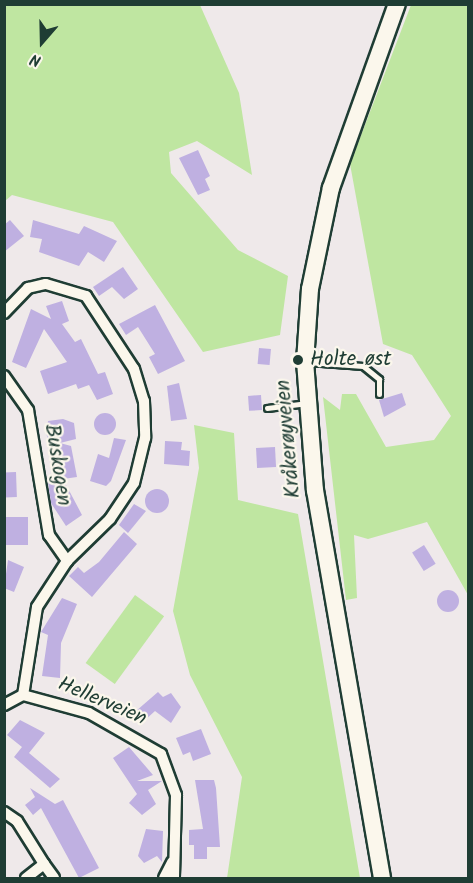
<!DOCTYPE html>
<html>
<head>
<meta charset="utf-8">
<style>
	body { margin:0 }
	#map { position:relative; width:473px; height:883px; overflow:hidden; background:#efe9ea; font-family:Kalam,sans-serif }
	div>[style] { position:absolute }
	.green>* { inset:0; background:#bfe6a1; transform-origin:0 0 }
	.building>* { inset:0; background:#bfb0e1; transform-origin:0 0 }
	.round { border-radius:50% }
	.roads { filter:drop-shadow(2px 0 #1f3d34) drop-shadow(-2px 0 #1f3d34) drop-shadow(0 2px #1f3d34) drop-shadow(0 -2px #1f3d34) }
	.lane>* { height:5px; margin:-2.5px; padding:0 2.5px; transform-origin:2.5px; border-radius:2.5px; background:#fbf7ec }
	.street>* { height:10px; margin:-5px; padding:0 5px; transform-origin:5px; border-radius:5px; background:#fbf7ec }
	.primary>* { height:16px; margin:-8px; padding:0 8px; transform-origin:8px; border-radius:8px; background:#fbf7ec }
	.dots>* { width:16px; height:16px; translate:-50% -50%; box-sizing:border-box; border:3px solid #fbf7ec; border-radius:50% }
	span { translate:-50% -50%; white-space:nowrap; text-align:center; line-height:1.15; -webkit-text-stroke:4.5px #fbf7ec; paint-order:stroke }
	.poi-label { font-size:21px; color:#1f3d34 }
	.left { translate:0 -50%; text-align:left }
	.street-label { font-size:21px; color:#1f3d34 }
	.frame { position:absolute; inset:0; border:6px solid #1f3d34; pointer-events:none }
	.north { position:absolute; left:12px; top:12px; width:60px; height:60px; -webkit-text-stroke:4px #fbf7ec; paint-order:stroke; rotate:200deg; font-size:16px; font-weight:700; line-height:24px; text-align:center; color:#1f3d34 }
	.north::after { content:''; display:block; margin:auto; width:21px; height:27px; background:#1f3d34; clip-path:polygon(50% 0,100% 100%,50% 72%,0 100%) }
</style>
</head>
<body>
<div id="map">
	<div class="green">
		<i style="clip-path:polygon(5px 4px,200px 5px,239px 93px,252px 175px,197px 141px,169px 152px,171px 173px,238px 250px,288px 276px,280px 335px,203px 352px,113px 222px,12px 195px,5px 201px)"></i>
		<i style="clip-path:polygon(411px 5px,468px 5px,468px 595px,427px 522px,368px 539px,354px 535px,357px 598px,346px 600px,323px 397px,340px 410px,342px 394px,356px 394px,386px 447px,434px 440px,451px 416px,412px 355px,383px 344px,350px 164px)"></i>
		<i style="clip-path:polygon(194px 425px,234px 433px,238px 500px,298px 514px,360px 878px,227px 878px,242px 777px,190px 675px,173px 611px,199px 468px)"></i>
		<i style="left:135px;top:595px;width:36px;height:84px;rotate:36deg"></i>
	</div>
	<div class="building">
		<i style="clip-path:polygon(198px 150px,210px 176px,205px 179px,210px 190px,198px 195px,179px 158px)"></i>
		<i style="clip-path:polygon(10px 220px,24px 236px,4px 252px,4px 225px)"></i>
		<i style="clip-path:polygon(33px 220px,79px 234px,84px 226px,117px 241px,104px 262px,88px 252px,79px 266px,39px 252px,42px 239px,30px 237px)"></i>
		<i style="clip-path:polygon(123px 267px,138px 289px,124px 299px,112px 287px,99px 296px,93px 287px)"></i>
		<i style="clip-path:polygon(62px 301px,69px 321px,62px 324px,75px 342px,81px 339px,98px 374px,105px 372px,113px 394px,97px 400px,89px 385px,78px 389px,76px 384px,48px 394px,40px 371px,67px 362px,44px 329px,26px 368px,12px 362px,31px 309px,51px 319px,46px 306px)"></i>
		<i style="clip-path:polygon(155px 305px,185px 361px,158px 374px,149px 357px,155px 354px,138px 327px,126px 335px,119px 324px)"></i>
		<i style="left:259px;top:348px;width:12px;height:16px;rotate:5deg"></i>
		<i style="clip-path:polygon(179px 383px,187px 419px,171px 421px,167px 386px)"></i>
		<i style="clip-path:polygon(402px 393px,406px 405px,384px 417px,379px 400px)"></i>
		<i style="left:261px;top:395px;width:15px;height:13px;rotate:86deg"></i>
		<i class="round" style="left:94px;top:413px;width:22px;height:22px"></i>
		<i style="clip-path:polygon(63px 419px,74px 423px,76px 439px,60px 443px,71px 446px,77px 477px,63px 479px,82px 515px,66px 526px,51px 503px,48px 482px,55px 481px,55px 464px,46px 433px,48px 421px)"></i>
		<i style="clip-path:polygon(114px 438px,126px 440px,111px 481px,106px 486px,90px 481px,98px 454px,109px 458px)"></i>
		<i style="clip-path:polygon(165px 441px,182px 442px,181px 450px,190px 451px,189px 466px,164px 464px)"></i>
		<i style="left:275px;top:447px;width:20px;height:19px;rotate:87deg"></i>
		<i style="left:16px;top:472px;width:25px;height:12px;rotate:88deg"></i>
		<i class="round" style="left:145px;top:489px;width:24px;height:24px"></i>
		<i style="clip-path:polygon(134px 504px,146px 511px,128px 533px,119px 525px)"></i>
		<i style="left:28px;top:517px;width:28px;height:24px;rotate:90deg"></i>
		<i style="clip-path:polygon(124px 532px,137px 544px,92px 597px,69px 576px,78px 567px,84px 573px,99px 562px)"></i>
		<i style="left:424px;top:545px;width:22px;height:14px;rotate:58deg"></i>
		<i style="clip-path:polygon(8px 560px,24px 567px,14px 592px,4px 588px)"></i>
		<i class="round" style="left:437px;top:590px;width:22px;height:22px"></i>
		<i style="clip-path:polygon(62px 598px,77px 604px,61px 643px,60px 678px,42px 676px,48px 635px,41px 632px)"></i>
		<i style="clip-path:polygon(158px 692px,163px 697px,171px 693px,181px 707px,171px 723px,155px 711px,144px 721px,136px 711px)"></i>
		<i style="clip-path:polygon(20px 720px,45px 733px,29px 753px,60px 779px,50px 788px,14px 757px,22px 747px,7px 735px)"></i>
		<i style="clip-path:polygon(201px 729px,211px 754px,193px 761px,190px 752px,183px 755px,176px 738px)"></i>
		<i style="clip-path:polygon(129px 747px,153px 775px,137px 781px,162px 781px,148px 790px,156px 804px,142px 815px,129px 803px,137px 794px,113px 758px)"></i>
		<i style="clip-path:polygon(195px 780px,214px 780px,216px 788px,220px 847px,207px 847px,207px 859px,194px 859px,194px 845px,189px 845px,189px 830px,203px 829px)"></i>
		<i style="clip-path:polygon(30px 788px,55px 804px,63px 800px,99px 868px,79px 878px,41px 808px,33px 815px,25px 805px,35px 797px)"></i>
		<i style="clip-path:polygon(146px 829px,163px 831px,162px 862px,157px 856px,144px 863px,138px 856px)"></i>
	</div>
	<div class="roads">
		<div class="lane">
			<i style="left:307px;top:362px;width:56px;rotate:4.1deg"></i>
			<i style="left:363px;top:366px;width:21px;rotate:39deg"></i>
			<i style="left:379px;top:379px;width:15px;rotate:90deg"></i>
			<i style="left:267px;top:408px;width:39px;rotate:-7deg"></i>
		</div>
		<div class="street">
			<i style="left:4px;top:313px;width:35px;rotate:-46deg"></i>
			<i style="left:28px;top:288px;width:18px;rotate:-13deg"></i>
			<i style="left:46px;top:284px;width:42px;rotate:16.7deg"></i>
			<i style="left:86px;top:296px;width:87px;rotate:56.7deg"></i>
			<i style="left:134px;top:369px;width:34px;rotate:73deg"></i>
			<i style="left:144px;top:401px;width:37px;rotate:88deg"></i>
			<i style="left:145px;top:438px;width:46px;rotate:103.7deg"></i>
			<i style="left:134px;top:483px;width:43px;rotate:123.7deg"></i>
			<i style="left:110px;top:519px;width:60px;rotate:135.7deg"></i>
			<i style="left:67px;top:561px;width:55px;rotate:123.1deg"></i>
			<i style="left:37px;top:607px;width:89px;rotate:99deg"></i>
			<i style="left:4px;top:376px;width:42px;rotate:54.8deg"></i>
			<i style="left:28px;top:410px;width:127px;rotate:80.5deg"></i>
			<i style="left:49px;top:535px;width:32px;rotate:55deg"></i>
			<i style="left:23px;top:695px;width:68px;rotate:15.3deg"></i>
			<i style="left:89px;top:713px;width:83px;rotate:29.7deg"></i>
			<i style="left:161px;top:754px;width:44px;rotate:69.9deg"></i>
			<i style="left:176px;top:795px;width:83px;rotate:91.4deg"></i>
			<i style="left:4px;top:705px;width:21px;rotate:-28deg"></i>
			<i style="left:4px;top:812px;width:16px;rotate:35deg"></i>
			<i style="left:17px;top:821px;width:51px;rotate:57.9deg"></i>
			<i style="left:44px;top:864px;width:23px;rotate:142deg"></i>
			<i style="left:44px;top:864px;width:17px;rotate:54deg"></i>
			<i style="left:164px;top:878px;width:18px;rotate:-63deg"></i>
		</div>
		<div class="primary">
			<i style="left:382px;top:878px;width:393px;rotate:-99.8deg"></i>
			<i style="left:315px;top:491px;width:129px;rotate:-94.4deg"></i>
			<i style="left:305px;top:362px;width:73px;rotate:-86.1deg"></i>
			<i style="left:310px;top:289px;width:103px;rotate:-78.3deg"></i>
			<i style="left:331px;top:188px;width:195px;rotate:-70.3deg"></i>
		</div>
	</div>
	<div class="dots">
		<i style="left:298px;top:360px;background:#1f3d34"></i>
	</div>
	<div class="poi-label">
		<span class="left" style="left:310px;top:360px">Holte øst</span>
	</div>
	<div class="street-label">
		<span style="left:289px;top:439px;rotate:-95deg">Kråkerøyveien</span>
		<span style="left:57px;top:465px;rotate:81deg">Buskogen</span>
		<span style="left:102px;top:702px;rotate:23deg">Hellerveien</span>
	</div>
	<div class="frame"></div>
	<div class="north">N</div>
</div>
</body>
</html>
